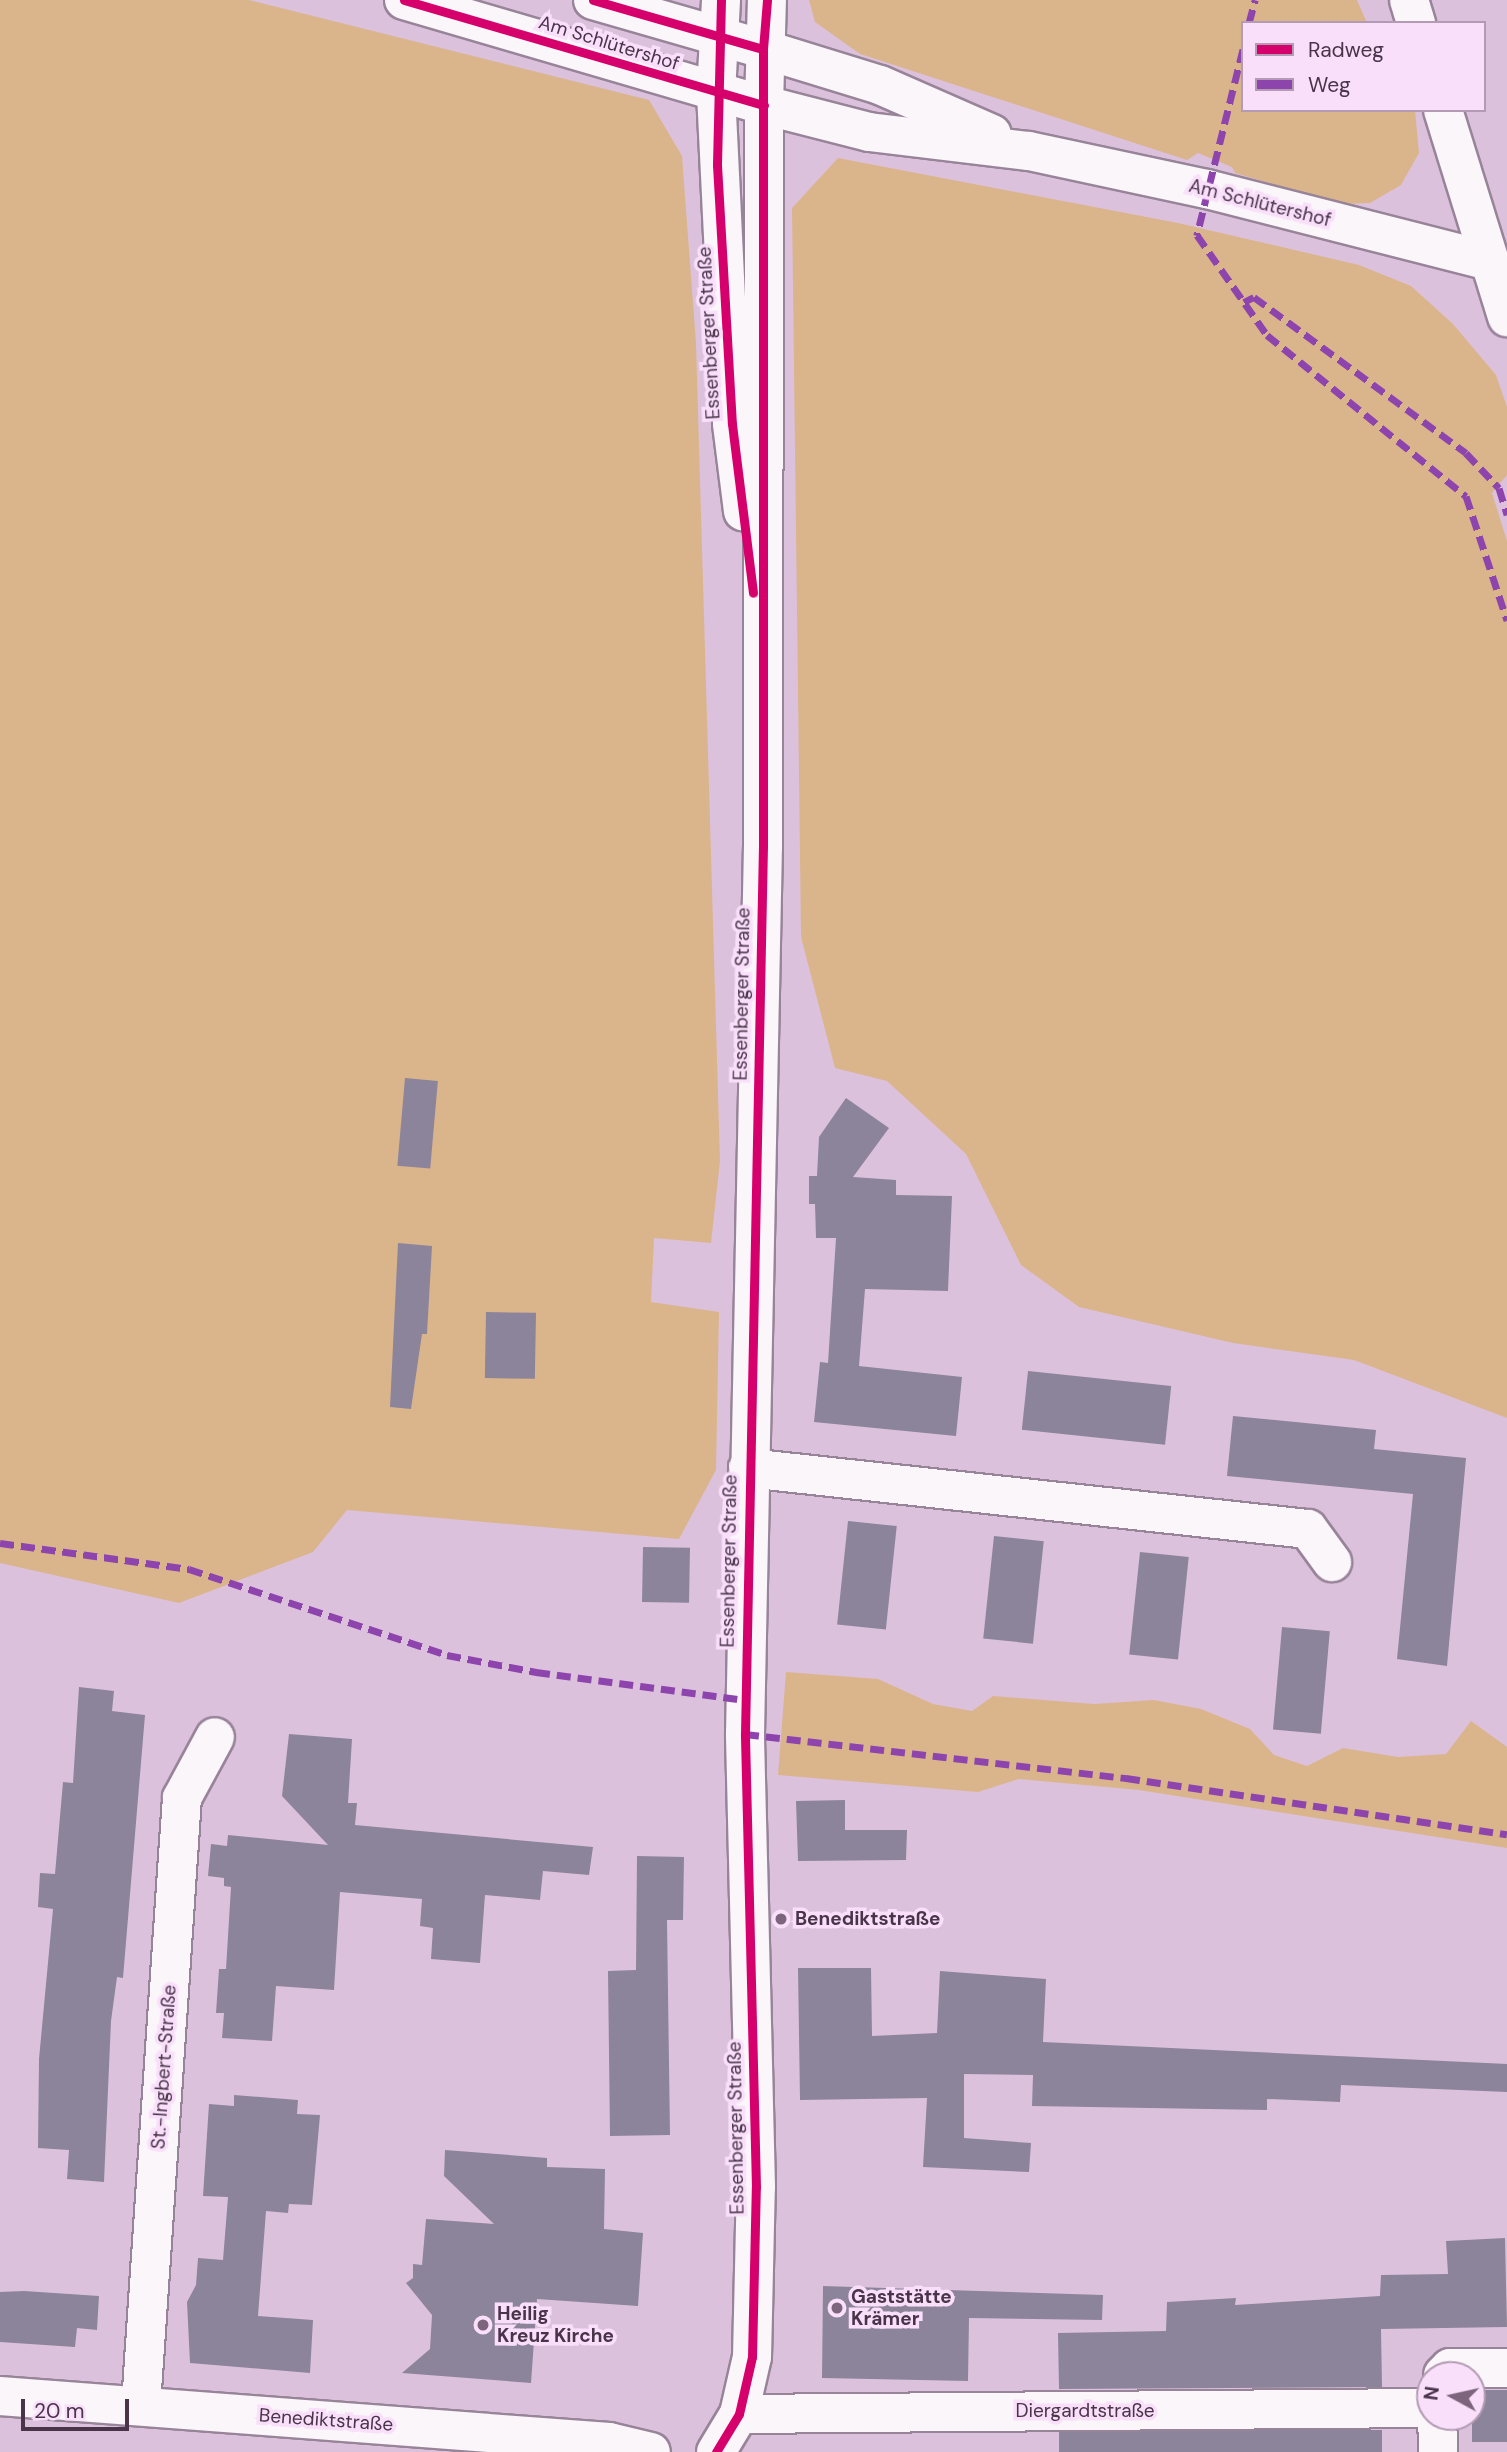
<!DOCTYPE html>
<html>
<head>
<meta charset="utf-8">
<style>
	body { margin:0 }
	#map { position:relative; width:1507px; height:2452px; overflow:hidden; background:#dcc1dd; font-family:"DM Sans",sans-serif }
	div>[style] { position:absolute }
	.green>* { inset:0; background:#dab58c }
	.building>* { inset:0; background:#8c849a; transform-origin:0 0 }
	.roads { filter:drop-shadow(2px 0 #988499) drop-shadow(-2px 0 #988499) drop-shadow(0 2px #988499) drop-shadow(0 -2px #988499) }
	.street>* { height:38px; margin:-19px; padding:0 19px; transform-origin:19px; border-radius:19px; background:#faf6fa }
	.secondary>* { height:38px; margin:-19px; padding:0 19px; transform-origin:19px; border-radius:19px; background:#faf6fa }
	.quiet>* { height:7px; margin-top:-3.5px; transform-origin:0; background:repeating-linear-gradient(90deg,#8e44ad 0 14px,transparent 0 21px) }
	.cycleway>* { height:9px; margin:-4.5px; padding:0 4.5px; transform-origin:4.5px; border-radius:4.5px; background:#d6006c }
	.dots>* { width:19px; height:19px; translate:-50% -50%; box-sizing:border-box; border:4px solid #f9dffa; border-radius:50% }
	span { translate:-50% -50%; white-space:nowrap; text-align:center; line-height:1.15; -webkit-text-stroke:7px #f9dffa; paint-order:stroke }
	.street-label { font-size:19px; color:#49344a }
	.poi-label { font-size:19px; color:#49344a; font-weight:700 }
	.left { translate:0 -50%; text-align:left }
	.legend { position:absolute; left:1241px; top:21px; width:245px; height:91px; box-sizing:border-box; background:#f9dffa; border:2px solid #b39bb4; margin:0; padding:9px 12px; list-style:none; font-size:21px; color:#49344a }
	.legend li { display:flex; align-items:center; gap:14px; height:35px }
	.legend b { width:35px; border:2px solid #b39bb4 }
	.north { position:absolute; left:1416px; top:2361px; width:70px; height:70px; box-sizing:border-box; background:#f9dffa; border:2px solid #b39bb4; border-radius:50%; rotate:278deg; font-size:19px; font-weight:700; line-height:28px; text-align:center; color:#49344a }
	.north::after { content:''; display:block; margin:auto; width:24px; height:32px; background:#7c657d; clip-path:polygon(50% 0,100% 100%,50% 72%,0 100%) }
	.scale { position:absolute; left:21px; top:2399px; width:108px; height:32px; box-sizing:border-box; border:4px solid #49344a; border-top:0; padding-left:9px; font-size:21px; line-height:24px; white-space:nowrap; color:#49344a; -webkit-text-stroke:5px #f9dffa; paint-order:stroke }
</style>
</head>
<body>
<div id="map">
	<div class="green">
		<i style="clip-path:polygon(0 0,249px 0,649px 100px,682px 156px,696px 343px,720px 1161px,711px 1243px,654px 1238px,651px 1302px,719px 1312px,716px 1470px,679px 1539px,347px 1510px,313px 1552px,179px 1603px,0 1563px)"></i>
		<i style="clip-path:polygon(809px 0,1357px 0,1367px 23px,1243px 23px,1243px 110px,1415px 110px,1419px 153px,1401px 185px,1370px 203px,1341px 204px,1235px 173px,1232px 167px,1198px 153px,1187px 160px,860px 54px,815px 22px)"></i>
		<i style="clip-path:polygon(838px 158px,1178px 223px,1359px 265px,1411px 286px,1453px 324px,1496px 375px,1507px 407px,1507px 475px,1492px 493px,1507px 541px,1507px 1418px,1354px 1360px,1233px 1343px,1079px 1307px,1021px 1265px,966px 1154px,887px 1081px,835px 1068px,801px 937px,792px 208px)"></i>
		<i style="clip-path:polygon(786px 1672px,878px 1679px,933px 1704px,972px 1711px,993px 1696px,1094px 1704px,1154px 1700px,1201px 1709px,1250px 1729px,1274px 1755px,1307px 1766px,1343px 1748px,1398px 1757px,1446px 1754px,1471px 1721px,1507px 1747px,1507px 1848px,1139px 1790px,1019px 1779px,978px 1792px,778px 1775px)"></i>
	</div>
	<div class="building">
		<i style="left:405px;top:1078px;width:33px;height:88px;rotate:5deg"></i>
		<i style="clip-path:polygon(846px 1098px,889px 1128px,853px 1177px,896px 1180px,896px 1195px,952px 1196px,948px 1291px,865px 1289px,859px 1366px,962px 1377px,956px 1436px,814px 1422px,820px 1362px,828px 1363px,836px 1238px,816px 1238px,815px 1204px,809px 1204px,809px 1176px,817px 1176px,819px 1137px)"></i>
		<i style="clip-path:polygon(398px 1243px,432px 1246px,427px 1334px,422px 1334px,411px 1409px,390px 1407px)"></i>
		<i style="left:486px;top:1312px;width:50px;height:66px;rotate:1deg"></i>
		<i style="left:1028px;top:1371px;width:144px;height:59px;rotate:6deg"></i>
		<i style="clip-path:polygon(1233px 1416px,1376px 1430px,1374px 1449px,1466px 1458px,1447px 1666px,1397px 1659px,1413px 1494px,1227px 1476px)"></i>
		<i style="left:848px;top:1521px;width:49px;height:104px;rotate:6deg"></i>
		<i style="left:994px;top:1536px;width:50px;height:103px;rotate:6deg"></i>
		<i style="left:643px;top:1547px;width:47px;height:55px;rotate:1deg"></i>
		<i style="left:1140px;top:1552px;width:49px;height:103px;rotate:6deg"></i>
		<i style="left:1282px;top:1627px;width:48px;height:103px;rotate:5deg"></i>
		<i style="clip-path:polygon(79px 1687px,114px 1691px,112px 1711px,145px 1715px,123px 1978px,117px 1977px,111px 2021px,104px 2182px,67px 2179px,69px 2150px,38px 2148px,39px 2059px,53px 1909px,38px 1907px,40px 1873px,55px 1874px,63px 1782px,73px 1783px)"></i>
		<i style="clip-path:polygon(289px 1734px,352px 1739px,348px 1803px,357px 1803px,355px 1825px,593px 1847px,589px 1875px,543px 1871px,540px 1900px,485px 1895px,480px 1963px,431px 1959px,433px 1928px,420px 1926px,422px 1899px,340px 1892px,334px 1990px,276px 1986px,272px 2041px,222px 2038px,224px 2013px,216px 2013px,219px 1969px,226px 1969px,231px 1887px,224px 1886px,224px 1878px,208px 1876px,211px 1844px,227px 1846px,228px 1835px,328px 1845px,282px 1796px)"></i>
		<i style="clip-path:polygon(845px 1800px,845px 1830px,907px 1830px,906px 1860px,798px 1861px,796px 1801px)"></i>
		<i style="clip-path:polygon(637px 1856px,684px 1857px,683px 1920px,667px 1920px,670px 2135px,610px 2136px,608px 1971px,636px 1970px)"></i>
		<i style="clip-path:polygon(798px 1968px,871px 1968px,872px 2036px,937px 2033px,940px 1971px,1046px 1979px,1043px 2042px,1507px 2064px,1507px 2092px,1341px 2085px,1340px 2102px,1267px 2099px,1267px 2110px,1032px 2106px,1033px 2075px,964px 2074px,964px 2138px,1031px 2143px,1029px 2172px,923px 2167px,927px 2098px,800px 2100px)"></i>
		<i style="clip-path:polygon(234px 2095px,298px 2100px,297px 2114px,320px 2115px,312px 2205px,289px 2204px,288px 2213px,266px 2211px,258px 2316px,313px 2320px,310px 2373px,190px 2363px,187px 2302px,196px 2285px,198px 2258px,223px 2260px,228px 2197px,203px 2196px,209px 2104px,234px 2106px)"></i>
		<i style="clip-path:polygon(445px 2150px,547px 2158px,547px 2167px,605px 2169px,604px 2229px,643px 2233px,638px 2306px,537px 2299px,531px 2383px,402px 2373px,430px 2349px,432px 2315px,406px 2283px,413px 2278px,413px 2264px,422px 2265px,426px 2219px,494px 2224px,444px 2176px)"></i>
		<i style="clip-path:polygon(1505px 2238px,1507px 2327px,1381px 2329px,1382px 2387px,1059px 2389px,1058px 2333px,1166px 2331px,1167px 2302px,1236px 2298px,1235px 2305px,1380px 2296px,1381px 2275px,1448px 2274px,1446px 2241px)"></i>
		<i style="clip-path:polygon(823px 2286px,1103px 2295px,1102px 2320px,969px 2318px,968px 2381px,822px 2378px)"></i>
		<i style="clip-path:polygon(24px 2291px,99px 2296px,97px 2330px,77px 2328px,75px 2347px,0 2342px,0 2292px)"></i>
		<i style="left:1472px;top:2390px;width:35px;height:52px"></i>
		<i style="left:1382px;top:2430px;width:22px;height:323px;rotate:90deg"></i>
	</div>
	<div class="roads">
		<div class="street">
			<i style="left:1409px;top:0;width:24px;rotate:73deg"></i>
			<i style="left:763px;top:49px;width:122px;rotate:17.1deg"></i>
			<i style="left:880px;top:85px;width:122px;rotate:23.6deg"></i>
			<i style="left:716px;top:93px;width:331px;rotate:87.2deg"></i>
			<i style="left:732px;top:424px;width:88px;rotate:82.8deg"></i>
			<i style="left:1443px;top:110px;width:217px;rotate:72.8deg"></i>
			<i style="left:748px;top:1468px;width:563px;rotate:6.22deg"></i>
			<i style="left:1308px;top:1529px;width:41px;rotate:54deg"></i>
			<i style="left:1443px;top:2375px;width:10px;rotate:-45deg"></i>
			<i style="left:1450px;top:2368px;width:57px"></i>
			<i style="left:0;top:2396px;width:611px;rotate:4.32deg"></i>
			<i style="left:609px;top:2442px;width:43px;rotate:13.4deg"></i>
			<i style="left:141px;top:2405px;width:608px;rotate:-86.14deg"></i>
			<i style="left:182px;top:1798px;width:69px;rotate:-61.6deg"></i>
			<i style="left:739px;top:2414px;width:691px;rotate:-0.5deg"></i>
			<i style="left:1437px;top:2417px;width:35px;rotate:88deg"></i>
			<i style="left:716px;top:2452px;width:44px;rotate:-58.8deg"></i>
			<i style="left:739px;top:2414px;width:58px;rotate:-77.2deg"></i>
			<i style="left:752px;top:2357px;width:170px;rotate:-88.7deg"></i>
			<i style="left:756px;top:2187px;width:453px;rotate:-91.4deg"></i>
			<i style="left:745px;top:1734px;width:887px;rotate:-88.84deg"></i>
			<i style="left:763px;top:847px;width:742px;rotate:-89.92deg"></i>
			<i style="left:764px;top:105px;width:108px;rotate:14.4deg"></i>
			<i style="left:869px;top:132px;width:161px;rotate:6.8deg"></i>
			<i style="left:1029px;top:151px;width:182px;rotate:12.1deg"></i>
			<i style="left:1207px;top:189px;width:292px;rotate:14.3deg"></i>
		</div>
		<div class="secondary">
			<i style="left:404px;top:0;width:375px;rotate:16.3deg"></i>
			<i style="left:764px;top:105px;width:105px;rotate:-88.4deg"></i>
			<i style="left:593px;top:0;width:177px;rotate:16.1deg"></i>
			<i style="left:716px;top:93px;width:93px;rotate:-86.9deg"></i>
		</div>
	</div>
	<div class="quiet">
		<i style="left:1249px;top:23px;width:24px;rotate:-75deg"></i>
		<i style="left:1243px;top:49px;width:192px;rotate:103.9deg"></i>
		<i style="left:1197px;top:235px;width:122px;rotate:55deg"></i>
		<i style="left:1267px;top:335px;width:256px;rotate:39deg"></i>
		<i style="left:1466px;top:496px;width:131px;rotate:71.7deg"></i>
		<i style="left:1244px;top:302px;width:11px;rotate:-27deg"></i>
		<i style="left:1254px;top:297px;width:263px;rotate:36.3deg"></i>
		<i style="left:1466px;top:453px;width:48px;rotate:46.7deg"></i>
		<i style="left:1499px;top:488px;width:28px;rotate:73deg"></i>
		<i style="left:0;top:1543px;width:191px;rotate:7.8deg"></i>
		<i style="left:189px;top:1569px;width:272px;rotate:18.4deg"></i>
		<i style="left:447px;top:1655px;width:91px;rotate:10.8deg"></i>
		<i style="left:536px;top:1672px;width:211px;rotate:7.6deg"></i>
		<i style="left:745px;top:1734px;width:384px;rotate:6.6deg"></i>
		<i style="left:1126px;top:1778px;width:385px;rotate:8.4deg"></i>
	</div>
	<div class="cycleway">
		<i style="left:404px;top:0;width:375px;rotate:16.3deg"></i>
		<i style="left:593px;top:0;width:177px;rotate:16.1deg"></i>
		<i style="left:721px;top:0;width:165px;rotate:91.4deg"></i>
		<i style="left:717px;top:165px;width:259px;rotate:86.7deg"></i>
		<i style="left:732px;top:424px;width:170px;rotate:82.9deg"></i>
		<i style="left:716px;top:2452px;width:44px;rotate:-58.8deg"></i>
		<i style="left:739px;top:2414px;width:58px;rotate:-77.2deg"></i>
		<i style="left:752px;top:2357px;width:170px;rotate:-88.7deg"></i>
		<i style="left:756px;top:2187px;width:453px;rotate:-91.4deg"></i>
		<i style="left:745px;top:1734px;width:887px;rotate:-88.84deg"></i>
		<i style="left:763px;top:847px;width:798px;rotate:-90deg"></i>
		<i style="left:763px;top:49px;width:49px;rotate:-85.3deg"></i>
	</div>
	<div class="dots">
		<i style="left:781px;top:1919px;background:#7c657d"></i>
		<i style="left:837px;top:2308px;background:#7c657d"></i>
		<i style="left:483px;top:2325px;background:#7c657d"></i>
	</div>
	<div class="street-label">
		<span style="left:609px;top:43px;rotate:17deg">Am Schlütershof</span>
		<span style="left:1260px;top:203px;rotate:14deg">Am Schlütershof</span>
		<span style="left:709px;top:333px;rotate:-93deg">Essenberger Straße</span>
		<span style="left:742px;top:994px;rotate:-89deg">Essenberger Straße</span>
		<span style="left:729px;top:1561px;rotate:-89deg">Essenberger Straße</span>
		<span style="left:164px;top:2067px;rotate:-86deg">St.-Ingbert-Straße</span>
		<span style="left:736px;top:2128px;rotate:-91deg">Essenberger Straße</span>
		<span style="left:1085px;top:2411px">Diergardtstraße</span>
		<span style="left:326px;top:2420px;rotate:4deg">Benediktstraße</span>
	</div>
	<div class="poi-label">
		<span class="left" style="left:795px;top:1919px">Benediktstraße</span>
		<span class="left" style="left:851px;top:2308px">Gaststätte<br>Krämer</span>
		<span class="left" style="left:497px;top:2325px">Heilig<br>Kreuz Kirche</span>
	</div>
	<ul class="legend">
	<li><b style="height:9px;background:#d6006c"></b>Radweg</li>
	<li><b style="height:9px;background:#8e44ad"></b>Weg</li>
	</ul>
	<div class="north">N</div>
	<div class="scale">20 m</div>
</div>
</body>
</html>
